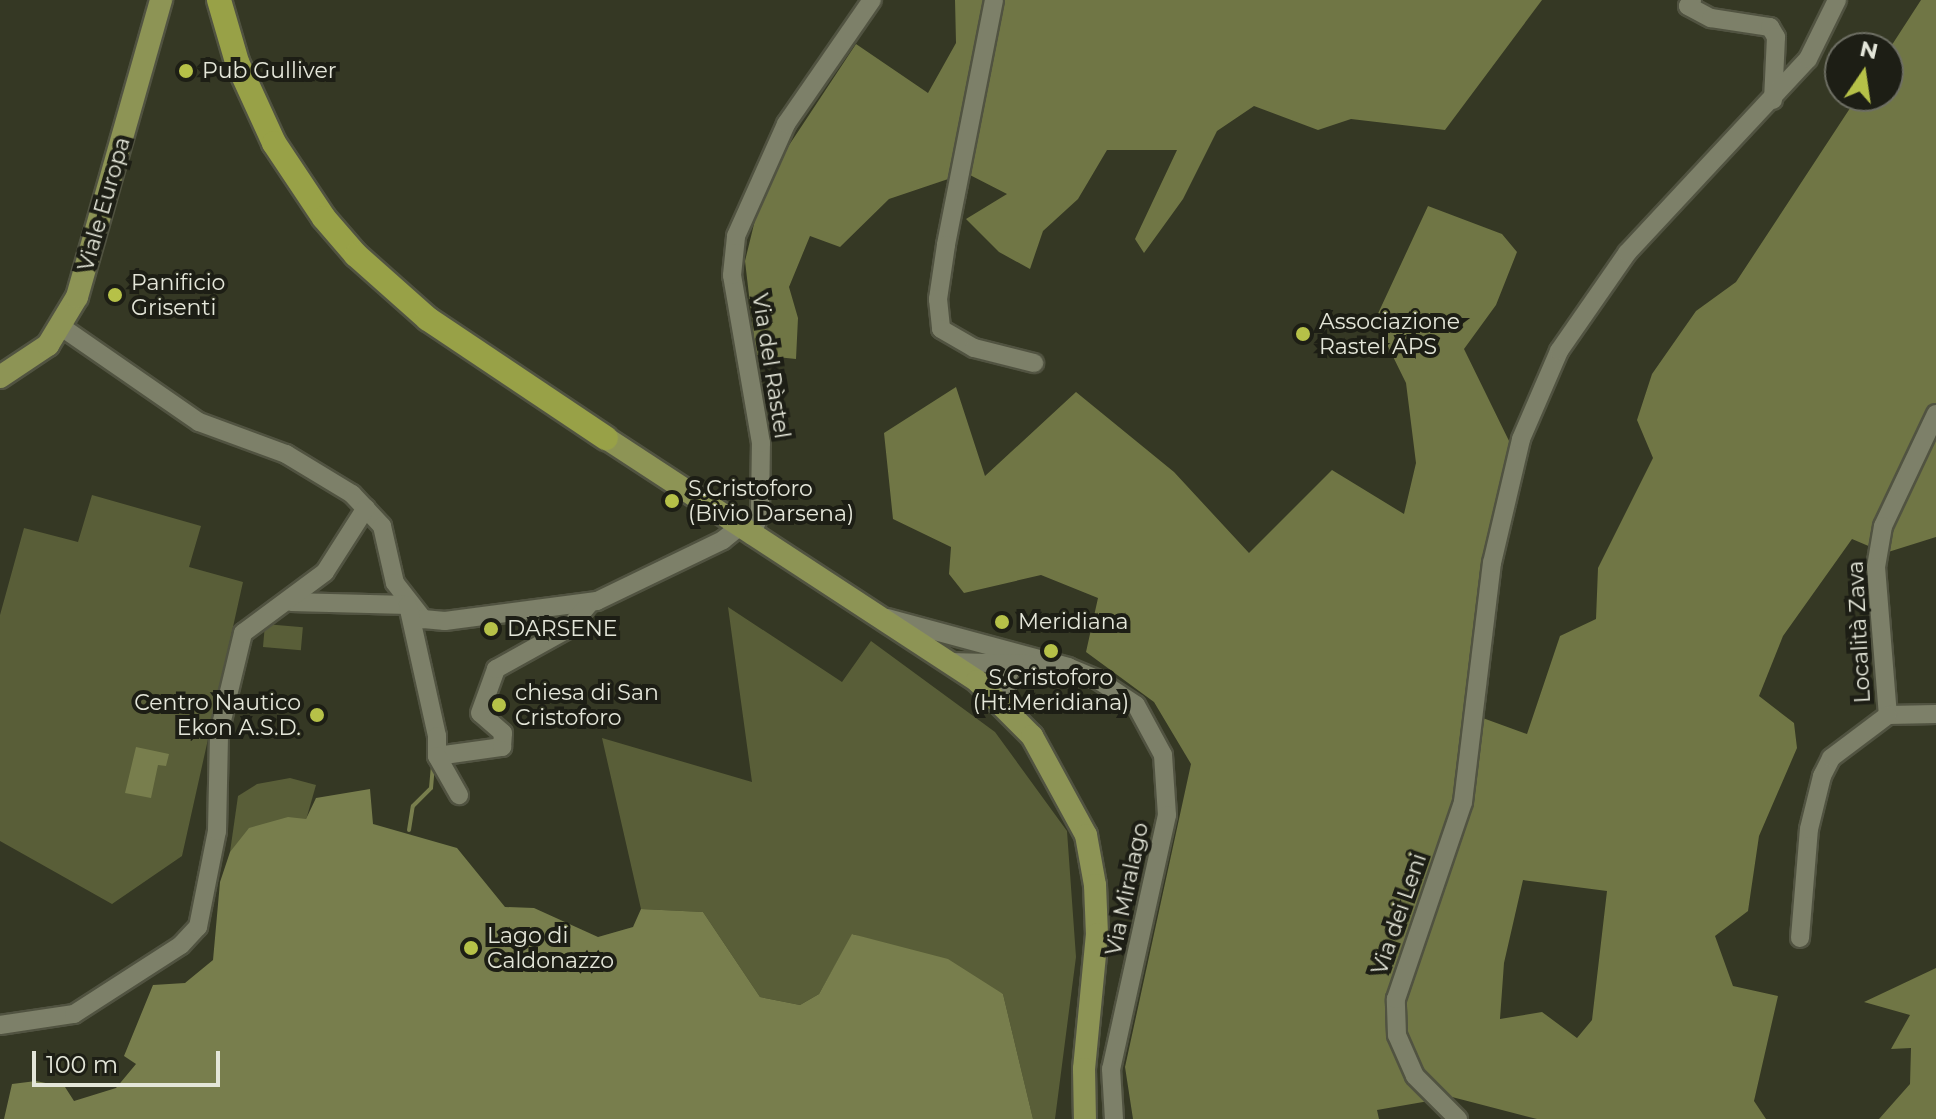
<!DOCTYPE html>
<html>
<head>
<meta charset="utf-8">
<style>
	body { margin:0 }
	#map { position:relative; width:1936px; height:1119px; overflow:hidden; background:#353824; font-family:Montserrat,sans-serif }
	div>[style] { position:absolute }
	.green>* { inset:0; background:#595e38; transform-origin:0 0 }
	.forest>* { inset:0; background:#707645 }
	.water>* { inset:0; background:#787e4d }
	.stream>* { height:4px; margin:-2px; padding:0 2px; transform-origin:2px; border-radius:2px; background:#787e4d }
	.roads { filter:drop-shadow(2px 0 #515341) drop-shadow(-2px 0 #515341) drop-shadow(0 2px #515341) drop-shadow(0 -2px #515341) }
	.minor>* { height:18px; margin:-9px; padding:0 9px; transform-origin:9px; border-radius:9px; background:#7d8069 }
	.major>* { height:22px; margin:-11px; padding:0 11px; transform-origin:11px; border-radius:11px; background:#8d9455 }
	.highway>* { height:24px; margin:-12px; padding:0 12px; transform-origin:12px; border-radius:12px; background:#98a147 }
	.dots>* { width:22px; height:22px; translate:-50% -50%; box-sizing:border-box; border:4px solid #1d1e15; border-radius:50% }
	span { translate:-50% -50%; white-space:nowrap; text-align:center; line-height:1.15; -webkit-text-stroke:8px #1d1e15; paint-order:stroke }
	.poi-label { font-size:22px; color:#e4e6d9 }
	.left { translate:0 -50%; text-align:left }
	.right { translate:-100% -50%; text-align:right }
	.street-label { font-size:22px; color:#e4e6d9 }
	.north { position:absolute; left:1824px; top:32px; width:80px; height:80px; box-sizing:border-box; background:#1d1e15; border:2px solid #6d6e63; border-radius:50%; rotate:13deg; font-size:22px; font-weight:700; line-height:32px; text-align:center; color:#e4e6d9 }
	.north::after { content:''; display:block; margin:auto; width:28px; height:36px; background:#b6c148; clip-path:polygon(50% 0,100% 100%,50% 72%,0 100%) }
	.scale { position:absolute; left:32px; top:1051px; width:188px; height:36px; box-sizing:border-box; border:4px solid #e4e6d9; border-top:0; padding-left:10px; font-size:24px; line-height:28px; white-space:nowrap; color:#e4e6d9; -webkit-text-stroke:6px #1d1e15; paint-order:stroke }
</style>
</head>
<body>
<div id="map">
	<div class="green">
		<i style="clip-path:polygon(92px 495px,201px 526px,189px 567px,243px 582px,182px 856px,112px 904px,0 841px,0 615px,24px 528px,78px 542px)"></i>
		<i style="clip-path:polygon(728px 607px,842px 682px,871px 641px,995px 732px,1067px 831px,1076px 957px,1055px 1119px,1033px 1119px,1003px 994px,853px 934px,819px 994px,800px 1005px,760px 997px,703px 912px,641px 909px,602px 738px,752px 782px)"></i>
		<i style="left:265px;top:624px;width:38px;height:23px;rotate:5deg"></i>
		<i style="clip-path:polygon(290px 778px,316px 785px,306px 820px,230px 852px,238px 796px,257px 784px)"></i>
	</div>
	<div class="forest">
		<i style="clip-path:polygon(955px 0,1542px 0,1445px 130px,1351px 119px,1318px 130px,1254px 106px,1217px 131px,1183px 199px,1144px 253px,1135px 239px,1177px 150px,1107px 150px,1078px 199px,1043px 231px,1030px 269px,999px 252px,966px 219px,1007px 194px,966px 173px,889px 199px,840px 247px,810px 236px,789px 287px,798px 318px,796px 359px,756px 355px,745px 261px,764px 183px,856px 44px,928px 93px,956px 43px)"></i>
		<i style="clip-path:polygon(evenodd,1921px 0,1936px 0,1936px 537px,1885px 553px,1852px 539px,1783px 636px,1759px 696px,1794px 723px,1797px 748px,1759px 836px,1748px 911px,1715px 936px,1733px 986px,1778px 996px,1754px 1101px,1766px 1119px,1537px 1119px,1452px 1097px,1377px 1110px,1379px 1119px,1133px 1119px,1125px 1067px,1191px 764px,1154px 702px,1086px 652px,1098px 598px,1041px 575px,964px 593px,949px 574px,951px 547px,893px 519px,884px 433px,956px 387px,985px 476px,1076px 392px,1174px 472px,1249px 553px,1332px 470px,1404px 514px,1416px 463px,1406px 383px,1375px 320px,1428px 206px,1502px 234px,1517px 252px,1496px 305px,1464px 349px,1512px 447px,1469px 713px,1527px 734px,1560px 636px,1596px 619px,1598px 568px,1653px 458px,1637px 420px,1652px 374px,1696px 311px,1736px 282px,1858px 96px,1888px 96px,1888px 51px,1921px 0,1523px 880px,1607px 891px,1592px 1020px,1577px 1038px,1542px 1012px,1500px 1019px,1504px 963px,1523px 880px)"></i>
		<i style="clip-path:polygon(1936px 968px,1936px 1119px,1879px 1119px,1910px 1084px,1911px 1048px,1891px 1049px,1910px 1015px,1864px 1002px)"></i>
	</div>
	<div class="water">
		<i style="clip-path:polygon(136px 747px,169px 754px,166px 766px,158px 765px,151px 798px,125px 793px)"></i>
		<i style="clip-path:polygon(370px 789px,373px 824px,457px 848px,505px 907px,534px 908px,598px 937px,633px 927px,641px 909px,703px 912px,760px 997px,800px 1005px,819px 994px,852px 934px,948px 959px,1003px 994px,1033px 1119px,4px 1119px,12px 1084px,36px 1081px,65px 1087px,74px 1101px,116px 1088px,136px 1064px,124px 1056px,153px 985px,185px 983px,213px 960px,220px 882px,230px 852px,249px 828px,288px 817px,306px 819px,316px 798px)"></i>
	</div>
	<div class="stream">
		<i style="left:409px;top:830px;width:24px;rotate:-81deg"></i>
		<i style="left:413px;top:806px;width:25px;rotate:-45deg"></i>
		<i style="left:431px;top:788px;width:24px;rotate:-85deg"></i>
	</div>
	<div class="roads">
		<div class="minor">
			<i style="left:994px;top:0;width:250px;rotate:101.1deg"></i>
			<i style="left:946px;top:245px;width:55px;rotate:98.4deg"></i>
			<i style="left:938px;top:299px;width:30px;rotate:84deg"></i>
			<i style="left:941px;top:329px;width:38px;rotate:30deg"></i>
			<i style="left:974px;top:348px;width:62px;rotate:14deg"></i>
			<i style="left:1692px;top:0;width:7px;rotate:124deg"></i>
			<i style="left:1688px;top:6px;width:26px;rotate:28deg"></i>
			<i style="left:1711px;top:18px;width:60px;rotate:8.7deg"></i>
			<i style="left:1770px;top:27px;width:12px;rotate:59deg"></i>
			<i style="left:1776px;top:37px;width:63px;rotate:92.7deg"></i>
			<i style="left:63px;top:328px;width:165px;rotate:34.7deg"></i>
			<i style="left:199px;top:422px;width:93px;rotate:20.2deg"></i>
			<i style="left:286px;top:454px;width:77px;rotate:31.2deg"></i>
			<i style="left:352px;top:494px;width:44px;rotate:46.8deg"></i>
			<i style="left:382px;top:526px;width:58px;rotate:77.2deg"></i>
			<i style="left:395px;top:583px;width:46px;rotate:52.1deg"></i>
			<i style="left:423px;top:619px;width:22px;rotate:5deg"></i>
			<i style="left:445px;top:621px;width:153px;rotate:-7.5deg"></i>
			<i style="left:597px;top:601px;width:140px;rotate:-25.8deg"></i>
			<i style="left:723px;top:540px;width:21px;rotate:-39deg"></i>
			<i style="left:1936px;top:414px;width:124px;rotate:115.3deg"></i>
			<i style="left:1883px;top:526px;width:42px;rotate:99.7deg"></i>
			<i style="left:1876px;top:567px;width:148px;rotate:85.4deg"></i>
			<i style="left:1888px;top:715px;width:48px;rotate:-1.2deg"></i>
			<i style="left:752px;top:536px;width:26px;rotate:-72deg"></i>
			<i style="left:760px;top:511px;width:68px;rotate:-89.2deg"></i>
			<i style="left:761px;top:443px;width:170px;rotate:-99.8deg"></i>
			<i style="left:732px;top:275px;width:39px;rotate:-84deg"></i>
			<i style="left:736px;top:236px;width:123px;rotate:-65.9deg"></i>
			<i style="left:786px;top:124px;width:151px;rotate:-55.3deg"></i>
			<i style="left:291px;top:602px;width:117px;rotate:1.5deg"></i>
			<i style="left:408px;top:605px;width:134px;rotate:77.5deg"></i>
			<i style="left:437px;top:736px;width:20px;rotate:90deg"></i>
			<i style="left:887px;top:618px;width:188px;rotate:15.1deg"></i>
			<i style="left:1068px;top:667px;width:33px;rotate:23deg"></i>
			<i style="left:1098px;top:680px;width:45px;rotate:33.3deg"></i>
			<i style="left:1136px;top:705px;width:57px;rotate:61.6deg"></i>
			<i style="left:1163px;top:755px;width:60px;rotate:86.2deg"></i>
			<i style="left:1167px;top:815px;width:260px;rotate:102.4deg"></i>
			<i style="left:1111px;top:1069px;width:50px;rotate:86.6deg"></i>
			<i style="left:949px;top:662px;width:80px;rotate:1.4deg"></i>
			<i style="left:1010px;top:711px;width:30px;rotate:-102deg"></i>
			<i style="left:1004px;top:682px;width:22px;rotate:-60deg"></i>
			<i style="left:437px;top:756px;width:66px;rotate:-7.9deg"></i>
			<i style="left:502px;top:747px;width:14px;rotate:-86deg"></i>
			<i style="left:503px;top:733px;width:30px;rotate:-139deg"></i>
			<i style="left:480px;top:713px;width:47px;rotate:-70deg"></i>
			<i style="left:496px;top:669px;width:82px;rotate:-29.1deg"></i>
			<i style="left:568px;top:629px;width:35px;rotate:-50deg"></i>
			<i style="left:437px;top:756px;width:45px;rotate:60.6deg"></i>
			<i style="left:1800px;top:938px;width:109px;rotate:-85.3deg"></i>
			<i style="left:1809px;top:829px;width:55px;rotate:-76.2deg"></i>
			<i style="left:1822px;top:776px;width:20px;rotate:-63deg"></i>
			<i style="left:1831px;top:758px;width:71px;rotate:-37deg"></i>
			<i style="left:0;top:1025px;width:75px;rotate:-8.5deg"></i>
			<i style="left:74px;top:1014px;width:127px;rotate:-32.8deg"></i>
			<i style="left:181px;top:945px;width:25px;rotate:-47deg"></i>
			<i style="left:198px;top:927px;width:98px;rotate:-78.8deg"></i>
			<i style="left:217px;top:831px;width:98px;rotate:-88.8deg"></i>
			<i style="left:219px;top:733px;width:103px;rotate:-76.5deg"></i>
			<i style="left:243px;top:633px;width:102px;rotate:-36.6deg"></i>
			<i style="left:325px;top:572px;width:76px;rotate:-57.4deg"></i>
			<i style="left:1458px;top:1119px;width:61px;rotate:-135deg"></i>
			<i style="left:1415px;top:1076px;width:45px;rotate:-113.7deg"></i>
			<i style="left:1397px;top:1035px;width:36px;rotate:-92deg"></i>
			<i style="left:1396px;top:999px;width:208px;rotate:-71.2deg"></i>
			<i style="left:1463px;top:802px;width:241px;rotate:-83.1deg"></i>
			<i style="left:1492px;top:563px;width:127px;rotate:-76.8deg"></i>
			<i style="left:1521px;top:439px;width:96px;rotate:-66.6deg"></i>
			<i style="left:1559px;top:351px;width:119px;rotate:-55.2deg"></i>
			<i style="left:1627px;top:253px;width:265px;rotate:-47deg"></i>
			<i style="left:1808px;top:59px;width:66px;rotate:-63.8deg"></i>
		</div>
		<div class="major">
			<i style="left:0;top:377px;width:58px;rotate:-33.7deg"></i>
			<i style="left:48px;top:345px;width:56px;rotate:-58.9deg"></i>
			<i style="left:77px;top:297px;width:309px;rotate:-74.2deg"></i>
			<i style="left:606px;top:438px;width:443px;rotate:33.2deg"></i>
			<i style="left:977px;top:681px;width:78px;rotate:45deg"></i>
			<i style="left:1032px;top:736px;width:113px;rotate:61.4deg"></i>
			<i style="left:1086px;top:835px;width:51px;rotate:79.8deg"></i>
			<i style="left:1095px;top:885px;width:49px;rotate:87.7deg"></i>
			<i style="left:1097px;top:934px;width:136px;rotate:95.5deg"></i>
			<i style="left:1084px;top:1069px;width:50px;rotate:88.9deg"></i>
		</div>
		<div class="highway">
			<i style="left:219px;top:0;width:65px;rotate:73.8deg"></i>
			<i style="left:237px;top:62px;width:89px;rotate:65.4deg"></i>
			<i style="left:274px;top:143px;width:90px;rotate:56.3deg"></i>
			<i style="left:324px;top:218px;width:49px;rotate:49.1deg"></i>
			<i style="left:356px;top:255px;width:96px;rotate:41.6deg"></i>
			<i style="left:428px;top:319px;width:214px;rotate:33.8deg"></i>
		</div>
	</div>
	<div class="dots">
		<i style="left:186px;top:71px;background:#b6c148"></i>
		<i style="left:115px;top:295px;background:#b6c148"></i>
		<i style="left:1303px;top:334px;background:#b6c148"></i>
		<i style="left:672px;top:501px;background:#b6c148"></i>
		<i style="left:1002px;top:622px;background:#b6c148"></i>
		<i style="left:491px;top:629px;background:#b6c148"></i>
		<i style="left:1051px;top:651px;background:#b6c148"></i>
		<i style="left:499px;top:705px;background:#b6c148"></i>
		<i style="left:317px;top:715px;background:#b6c148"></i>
		<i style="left:471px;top:948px;background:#b6c148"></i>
	</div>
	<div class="poi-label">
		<span class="left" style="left:202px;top:71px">Pub Gulliver</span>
		<span class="left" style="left:131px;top:295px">Panificio<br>Grisenti</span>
		<span class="left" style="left:1319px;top:334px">Associazione<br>Rastel APS</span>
		<span class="left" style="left:688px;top:501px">S.Cristoforo<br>(Bivio Darsena)</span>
		<span class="left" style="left:1018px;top:622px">Meridiana</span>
		<span class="left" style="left:507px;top:629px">DARSENE</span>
		<span style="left:1051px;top:690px">S.Cristoforo<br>(Ht.Meridiana)</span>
		<span class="left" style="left:515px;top:705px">chiesa di San<br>Cristoforo</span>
		<span class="right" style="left:301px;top:715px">Centro Nautico<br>Ekon A.S.D.</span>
		<span class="left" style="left:487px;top:948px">Lago di<br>Caldonazzo</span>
	</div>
	<div class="street-label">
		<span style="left:104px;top:204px;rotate:-74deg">Viale Europa</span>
		<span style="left:771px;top:366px;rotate:81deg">Via del Ràstel</span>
		<span style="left:1859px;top:632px;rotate:-93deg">Località Zava</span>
		<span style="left:1127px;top:889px;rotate:-78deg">Via Miralago</span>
		<span style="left:1399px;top:914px;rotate:-71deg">Via dei Leni</span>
	</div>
	<div class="north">N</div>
	<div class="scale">100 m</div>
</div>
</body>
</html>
